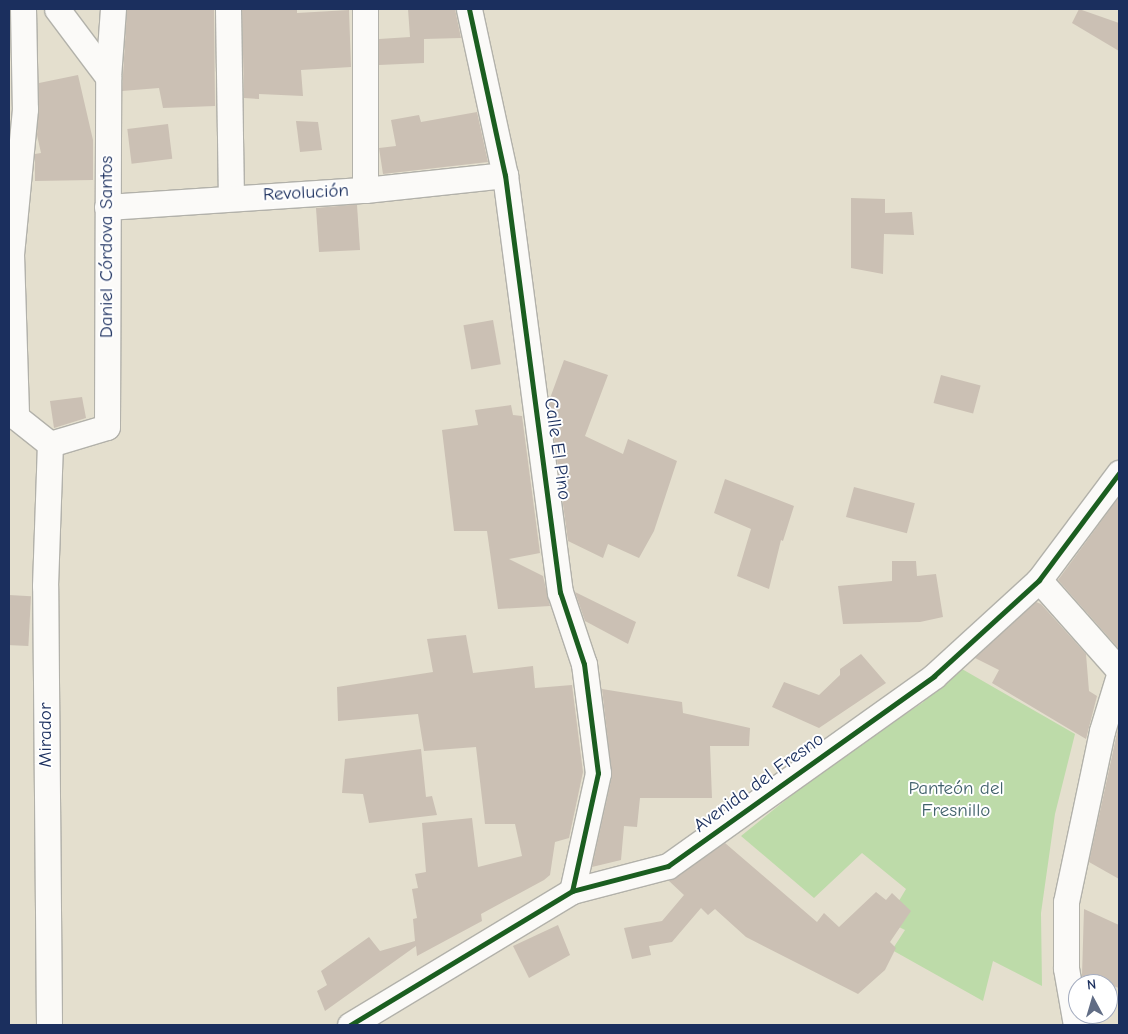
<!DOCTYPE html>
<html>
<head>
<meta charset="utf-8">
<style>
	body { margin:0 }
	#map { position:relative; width:1128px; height:1034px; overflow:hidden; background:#e4dfce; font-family:"Comic Neue",sans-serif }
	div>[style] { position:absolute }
	.green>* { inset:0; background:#bddba9 }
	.building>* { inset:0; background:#cbc0b4; transform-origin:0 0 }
	.roads { filter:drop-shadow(1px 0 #b2b1aa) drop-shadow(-1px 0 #b2b1aa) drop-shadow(0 1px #b2b1aa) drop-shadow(0 -1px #b2b1aa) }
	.street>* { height:25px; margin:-12.5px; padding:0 12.5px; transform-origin:12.5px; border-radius:12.5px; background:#fbfaf8 }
	.cycleway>* { height:5px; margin:-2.5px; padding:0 2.5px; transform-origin:2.5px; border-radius:2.5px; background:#1b5e20 }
	span { translate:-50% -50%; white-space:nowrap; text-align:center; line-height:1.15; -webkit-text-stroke:4px #fff; paint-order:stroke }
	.street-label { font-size:19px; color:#1b2f5e }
	.park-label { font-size:19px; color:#42626c }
	.frame { position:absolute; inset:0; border:10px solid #1b2f5e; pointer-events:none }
	.north { position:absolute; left:1068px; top:974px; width:50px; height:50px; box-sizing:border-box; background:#fff; border:1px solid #a4acbf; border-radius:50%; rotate:354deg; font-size:14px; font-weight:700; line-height:20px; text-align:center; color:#1b2f5e }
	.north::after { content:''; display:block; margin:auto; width:18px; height:22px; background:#616d85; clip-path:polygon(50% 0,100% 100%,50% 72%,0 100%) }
</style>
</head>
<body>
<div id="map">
	<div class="green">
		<i style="clip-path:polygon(962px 669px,1075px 734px,1055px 814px,1041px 913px,1042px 986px,993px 961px,983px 1001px,892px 950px,905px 930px,887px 921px,906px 889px,862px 853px,814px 898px,741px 836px,833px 762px,922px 703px)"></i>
	</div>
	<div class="building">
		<i style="clip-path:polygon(127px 9px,214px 9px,215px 106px,163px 108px,159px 88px,122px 91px)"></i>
		<i style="clip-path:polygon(242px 9px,297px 9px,297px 13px,349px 10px,351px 67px,301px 70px,303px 96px,259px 94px,259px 99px,244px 98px)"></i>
		<i style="clip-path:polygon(408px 9px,455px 9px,461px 38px,424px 39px,424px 63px,379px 65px,379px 39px,410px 37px)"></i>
		<i style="clip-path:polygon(1079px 9px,1119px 23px,1119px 51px,1072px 23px)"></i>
		<i style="clip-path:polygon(78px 75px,93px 140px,93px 180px,35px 181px,35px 154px,41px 153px,37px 135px,39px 83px)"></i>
		<i style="clip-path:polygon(477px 112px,488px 162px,383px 174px,379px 148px,396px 146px,391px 120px,419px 115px,421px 122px)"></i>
		<i style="clip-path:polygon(296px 121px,318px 122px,322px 150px,300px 152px)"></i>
		<i style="left:168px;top:124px;width:35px;height:41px;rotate:83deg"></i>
		<i style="clip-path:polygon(851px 198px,885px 199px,885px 213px,912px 212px,914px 235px,884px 234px,883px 274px,851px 268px)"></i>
		<i style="clip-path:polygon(350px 205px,357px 205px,360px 250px,319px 252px,316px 208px)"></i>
		<i style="left:493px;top:320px;width:45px;height:30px;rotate:80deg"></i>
		<i style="clip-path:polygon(564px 360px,608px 375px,585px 436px,623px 454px,628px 439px,677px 461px,654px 531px,639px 558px,608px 544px,603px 558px,568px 541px,549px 401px)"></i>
		<i style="left:941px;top:375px;width:41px;height:29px;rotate:15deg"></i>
		<i style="clip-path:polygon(82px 397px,86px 418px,54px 428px,50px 401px)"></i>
		<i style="clip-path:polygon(511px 405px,513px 415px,522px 416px,540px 553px,509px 559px,543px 576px,550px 606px,498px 609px,487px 531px,454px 531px,442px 430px,478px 425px,475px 410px)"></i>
		<i style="clip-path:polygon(725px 479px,794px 506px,783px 541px,781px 540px,769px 589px,737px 576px,751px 529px,714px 513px)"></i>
		<i style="left:854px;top:487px;width:63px;height:31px;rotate:15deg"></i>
		<i style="clip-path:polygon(1119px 497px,1119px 649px,1058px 580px)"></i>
		<i style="clip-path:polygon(892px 561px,916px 561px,917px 576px,936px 574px,943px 617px,920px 622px,843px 624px,838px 586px,892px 581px)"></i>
		<i style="clip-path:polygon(575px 592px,636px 622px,628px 644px,585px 621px)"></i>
		<i style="left:9px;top:595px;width:22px;height:50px;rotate:3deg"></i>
		<i style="clip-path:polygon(1036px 602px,1041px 604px,1086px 654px,1089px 691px,1097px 696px,1086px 739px,992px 683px,999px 670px,975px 658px)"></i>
		<i style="clip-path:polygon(466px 635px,473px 673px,533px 666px,535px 688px,572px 685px,583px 772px,569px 838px,555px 842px,550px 875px,544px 880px,481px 914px,482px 921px,417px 956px,416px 946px,325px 1011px,317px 991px,327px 985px,321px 971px,369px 937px,380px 951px,415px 941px,413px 919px,417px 918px,412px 889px,418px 888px,415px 874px,426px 872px,422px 823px,472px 818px,478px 867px,522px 856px,515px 824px,485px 824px,476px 747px,424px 751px,418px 714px,338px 721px,337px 687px,433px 672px,427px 639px)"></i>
		<i style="clip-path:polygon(861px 654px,886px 683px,819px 728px,772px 707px,784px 682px,819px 695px,840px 675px,840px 669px)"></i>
		<i style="clip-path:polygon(602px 689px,682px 702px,683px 713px,750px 728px,749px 746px,710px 746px,712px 798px,640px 798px,637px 827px,624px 826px,621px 860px,592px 867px,612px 776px)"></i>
		<i style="clip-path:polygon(1119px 724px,1119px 879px,1089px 862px)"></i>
		<i style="clip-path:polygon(421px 749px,426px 797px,432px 796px,437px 815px,369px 823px,363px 794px,342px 793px,345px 759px)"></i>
		<i style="clip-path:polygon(725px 843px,817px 922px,824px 913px,839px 927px,876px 892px,886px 900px,892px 893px,911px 911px,890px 942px,896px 948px,885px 970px,858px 994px,746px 937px,715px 909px,708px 915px,701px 908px,672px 942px,649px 946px,651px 955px,632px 959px,624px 928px,662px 921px,684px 895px,669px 881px)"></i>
		<i style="clip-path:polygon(1084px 909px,1119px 925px,1119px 988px,1082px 976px)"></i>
		<i style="clip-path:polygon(558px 925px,570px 955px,529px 978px,513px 946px)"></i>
	</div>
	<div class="roads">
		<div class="street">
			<i style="left:23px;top:9px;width:100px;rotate:88.9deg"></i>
			<i style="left:25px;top:109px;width:146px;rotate:95.5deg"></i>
			<i style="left:11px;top:254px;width:163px;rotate:88.2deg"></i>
			<i style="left:16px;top:417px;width:43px;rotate:38.5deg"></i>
			<i style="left:57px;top:9px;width:85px;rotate:53.1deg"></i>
			<i style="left:228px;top:9px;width:188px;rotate:89.1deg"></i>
			<i style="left:469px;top:9px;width:170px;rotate:77.8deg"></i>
			<i style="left:505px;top:175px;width:421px;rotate:82.5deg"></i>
			<i style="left:560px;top:592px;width:76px;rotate:71.6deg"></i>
			<i style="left:584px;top:664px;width:110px;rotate:82.7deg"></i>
			<i style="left:598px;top:773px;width:121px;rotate:102.4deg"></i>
			<i style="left:365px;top:190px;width:181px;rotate:-90deg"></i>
			<i style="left:107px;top:207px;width:259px;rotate:-3.8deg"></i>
			<i style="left:365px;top:190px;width:141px;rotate:-6.1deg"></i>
			<i style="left:50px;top:444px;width:59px;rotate:-16.6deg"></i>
			<i style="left:107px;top:427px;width:350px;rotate:-89.8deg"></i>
			<i style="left:108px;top:77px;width:68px;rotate:-85.8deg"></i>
			<i style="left:1039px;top:580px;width:120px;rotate:48.4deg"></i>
			<i style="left:49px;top:1025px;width:439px;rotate:-90.5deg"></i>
			<i style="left:45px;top:586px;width:142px;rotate:-88deg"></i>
			<i style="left:350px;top:1025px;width:259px;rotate:-31.1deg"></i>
			<i style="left:572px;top:891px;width:99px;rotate:-14.6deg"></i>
			<i style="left:668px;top:866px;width:327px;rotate:-35.5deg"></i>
			<i style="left:934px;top:676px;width:142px;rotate:-42.4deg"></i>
			<i style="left:1039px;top:580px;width:134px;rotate:-53.2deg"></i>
			<i style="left:1076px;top:1025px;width:58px;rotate:-100deg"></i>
			<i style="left:1066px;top:968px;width:66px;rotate:-90deg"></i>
			<i style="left:1066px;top:902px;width:175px;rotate:-78.1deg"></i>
			<i style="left:1102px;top:731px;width:59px;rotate:-73.1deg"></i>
		</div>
	</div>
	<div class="cycleway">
		<i style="left:469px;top:9px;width:170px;rotate:77.8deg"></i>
		<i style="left:505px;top:175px;width:421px;rotate:82.5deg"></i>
		<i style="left:560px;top:592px;width:76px;rotate:71.6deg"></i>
		<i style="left:584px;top:664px;width:110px;rotate:82.7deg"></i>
		<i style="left:598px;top:773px;width:121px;rotate:102.4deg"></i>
		<i style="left:350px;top:1025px;width:259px;rotate:-31.1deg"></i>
		<i style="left:572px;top:891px;width:99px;rotate:-14.6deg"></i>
		<i style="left:668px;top:866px;width:327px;rotate:-35.5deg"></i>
		<i style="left:934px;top:676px;width:142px;rotate:-42.4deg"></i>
		<i style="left:1039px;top:580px;width:134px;rotate:-53.2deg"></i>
	</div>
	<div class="street-label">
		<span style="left:306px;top:193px;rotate:-3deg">Revolución</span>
		<span style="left:107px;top:247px;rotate:-90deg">Daniel Córdova Santos</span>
		<span style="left:557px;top:449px;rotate:82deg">Calle El Pino</span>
		<span style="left:46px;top:735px;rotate:-90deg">Mirador</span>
		<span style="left:759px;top:783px;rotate:-36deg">Avenida del Fresno</span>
	</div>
	<div class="park-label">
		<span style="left:956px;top:800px">Panteón del<br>Fresnillo</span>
	</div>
	<div class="frame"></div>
	<div class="north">N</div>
</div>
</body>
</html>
